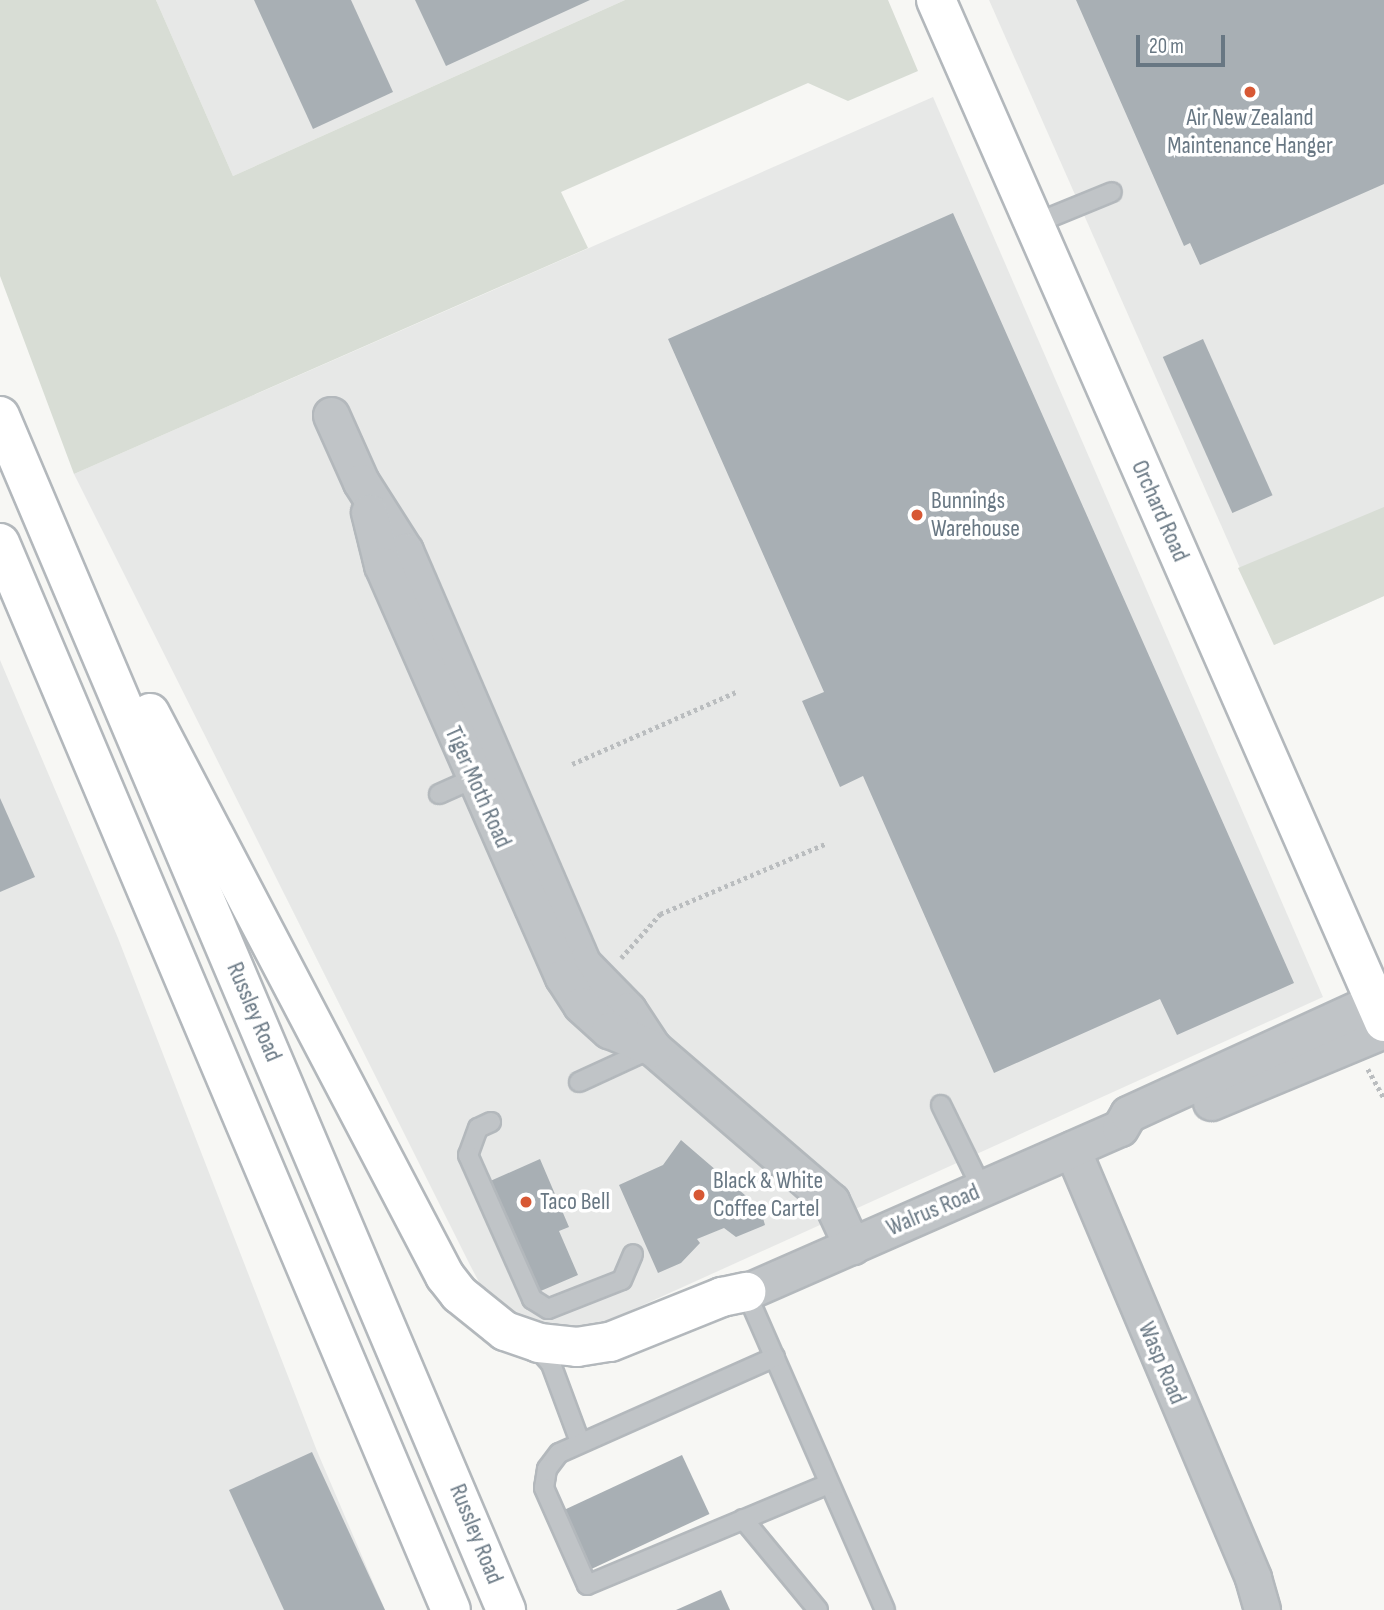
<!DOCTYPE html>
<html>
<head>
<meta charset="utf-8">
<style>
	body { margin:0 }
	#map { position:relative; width:1384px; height:1610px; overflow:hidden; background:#f7f7f4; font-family:"Sofia Sans Condensed",sans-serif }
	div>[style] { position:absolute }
	.built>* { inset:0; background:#e7e8e7 }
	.green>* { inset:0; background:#d8ddd5 }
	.building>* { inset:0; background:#a8afb4; transform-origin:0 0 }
	.path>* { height:4.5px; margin-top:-2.25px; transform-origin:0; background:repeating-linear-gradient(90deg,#babdbf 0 3.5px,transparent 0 7px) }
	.roads { filter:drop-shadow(2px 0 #b3b8bc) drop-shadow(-2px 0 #b3b8bc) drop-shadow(0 2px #b3b8bc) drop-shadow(0 -2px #b3b8bc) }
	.lane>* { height:18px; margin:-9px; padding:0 9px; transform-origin:9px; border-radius:9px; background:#c0c4c7 }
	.street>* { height:35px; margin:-17.5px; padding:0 17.5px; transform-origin:17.5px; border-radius:17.5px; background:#c0c4c7 }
	.secondary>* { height:38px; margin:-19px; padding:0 19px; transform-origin:19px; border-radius:19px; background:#fff }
	.highway>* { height:38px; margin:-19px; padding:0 19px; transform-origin:19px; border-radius:19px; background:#fff }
	.dots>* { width:19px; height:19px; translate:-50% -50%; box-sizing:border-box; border:4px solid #fff; border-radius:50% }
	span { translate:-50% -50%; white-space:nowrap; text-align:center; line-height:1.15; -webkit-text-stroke:7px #fff; paint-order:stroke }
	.poi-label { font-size:24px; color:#687783 }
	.left { translate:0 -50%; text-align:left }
	.street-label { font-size:24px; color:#687783 }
	.scale { position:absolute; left:1136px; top:35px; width:89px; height:32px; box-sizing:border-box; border:4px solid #687783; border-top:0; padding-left:9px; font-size:21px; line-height:24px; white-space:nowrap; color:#687783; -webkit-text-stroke:5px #fff; paint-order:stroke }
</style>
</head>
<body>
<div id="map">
	<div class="built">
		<i style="clip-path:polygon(156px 0,625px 0,233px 176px)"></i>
		<i style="clip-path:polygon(989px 0,1384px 0,1384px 596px,1274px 645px)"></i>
		<i style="clip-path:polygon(933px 97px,1323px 997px,599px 1325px,534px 1325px,488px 1299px,470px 1265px,74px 474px)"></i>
		<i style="clip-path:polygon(0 660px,118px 938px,317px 1451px,385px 1610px,0 1610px)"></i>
	</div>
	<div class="green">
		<i style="clip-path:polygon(0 0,156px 0,233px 176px,625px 0,888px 0,918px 71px,848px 101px,808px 83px,561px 192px,588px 248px,74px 474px,0 276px)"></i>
		<i style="clip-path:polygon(1384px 507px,1384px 596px,1274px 645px,1238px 568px)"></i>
	</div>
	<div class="building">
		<i style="clip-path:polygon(254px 0,351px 0,393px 92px,313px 129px)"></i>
		<i style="clip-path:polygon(415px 0,590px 0,446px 66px)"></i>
		<i style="clip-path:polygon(1076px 0,1384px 0,1384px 184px,1200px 265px,1190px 243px,1184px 246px)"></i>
		<i style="clip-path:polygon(953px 213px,1294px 983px,1177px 1035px,1160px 999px,994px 1073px,863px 776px,840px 787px,802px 701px,824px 692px,668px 339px)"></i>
		<i style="left:1203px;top:339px;width:171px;height:44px;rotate:66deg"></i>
		<i style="clip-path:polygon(0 798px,35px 877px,0 892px)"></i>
		<i style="clip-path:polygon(681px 1140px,760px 1208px,765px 1225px,736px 1237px,724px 1228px,697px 1239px,700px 1243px,681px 1263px,658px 1273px,619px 1185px,663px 1165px)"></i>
		<i style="clip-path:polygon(540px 1159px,569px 1227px,559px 1231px,578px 1275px,536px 1293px,488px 1182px)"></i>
		<i style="clip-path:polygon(312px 1452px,385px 1610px,284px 1610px,229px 1490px)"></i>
		<i style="left:682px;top:1455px;width:65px;height:145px;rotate:65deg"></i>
		<i style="clip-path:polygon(721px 1590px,730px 1610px,676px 1610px)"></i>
	</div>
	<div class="path">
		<i style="left:572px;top:764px;width:179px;rotate:-23.7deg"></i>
		<i style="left:621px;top:958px;width:59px;rotate:-48.4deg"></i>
		<i style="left:660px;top:914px;width:181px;rotate:-23deg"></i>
		<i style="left:1368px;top:1069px;width:33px;rotate:61deg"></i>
	</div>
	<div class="roads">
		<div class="lane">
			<i style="left:1034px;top:224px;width:84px;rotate:-22.3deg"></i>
			<i style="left:439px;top:794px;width:37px;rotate:-24deg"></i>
			<i style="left:579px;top:1082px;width:81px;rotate:-24.7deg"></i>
			<i style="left:941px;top:1105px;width:93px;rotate:64deg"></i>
			<i style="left:491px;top:1122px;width:14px;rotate:155deg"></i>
			<i style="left:478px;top:1128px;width:29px;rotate:110deg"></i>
			<i style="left:468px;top:1155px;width:158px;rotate:66deg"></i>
			<i style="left:532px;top:1299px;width:19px;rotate:32deg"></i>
			<i style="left:548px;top:1309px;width:79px;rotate:-21.4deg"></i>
			<i style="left:622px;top:1280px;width:28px;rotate:-67deg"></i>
			<i style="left:746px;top:1292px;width:347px;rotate:66.4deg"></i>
			<i style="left:535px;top:1346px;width:24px;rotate:48deg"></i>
			<i style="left:551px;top:1364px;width:83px;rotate:69.6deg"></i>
			<i style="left:775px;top:1357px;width:236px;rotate:156deg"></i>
			<i style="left:559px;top:1453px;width:20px;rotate:127deg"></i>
			<i style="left:547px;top:1469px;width:19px;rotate:99deg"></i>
			<i style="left:544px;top:1488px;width:106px;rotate:66.1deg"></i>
			<i style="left:587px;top:1585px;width:262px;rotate:-22.7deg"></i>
			<i style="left:743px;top:1519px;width:118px;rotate:50.5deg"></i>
		</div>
		<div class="street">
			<i style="left:331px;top:415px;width:73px;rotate:65.9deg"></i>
			<i style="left:361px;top:482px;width:82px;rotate:57.5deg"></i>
			<i style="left:405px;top:551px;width:450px;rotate:66.7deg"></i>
			<i style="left:583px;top:964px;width:64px;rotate:45.6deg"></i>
			<i style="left:628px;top:1010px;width:45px;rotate:56.7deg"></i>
			<i style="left:653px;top:1048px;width:235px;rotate:40.7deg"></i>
			<i style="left:831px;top:1201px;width:50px;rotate:65deg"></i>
			<i style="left:369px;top:512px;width:55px;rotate:76.2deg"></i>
			<i style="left:382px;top:565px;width:450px;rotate:66.3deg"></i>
			<i style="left:563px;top:977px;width:33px;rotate:57deg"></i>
			<i style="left:581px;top:1005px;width:38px;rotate:42deg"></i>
			<i style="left:609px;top:1030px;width:48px;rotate:22.2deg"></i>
			<i style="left:1211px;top:1102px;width:187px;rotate:-22.6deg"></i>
			<i style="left:1072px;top:1149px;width:466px;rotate:67.1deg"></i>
			<i style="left:1253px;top:1578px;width:33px;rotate:74deg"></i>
			<i style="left:746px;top:1292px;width:408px;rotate:-23.7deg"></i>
			<i style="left:1120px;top:1128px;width:16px;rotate:-60deg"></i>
			<i style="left:1128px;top:1114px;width:272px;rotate:-24.6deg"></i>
		</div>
		<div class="secondary">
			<i style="left:936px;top:0;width:1116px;rotate:66.33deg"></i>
		</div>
		<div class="highway">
			<i style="left:0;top:416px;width:1297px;rotate:67.03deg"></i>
			<i style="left:0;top:543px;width:1158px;rotate:67.09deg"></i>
			<i style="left:150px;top:713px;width:636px;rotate:62.35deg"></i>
			<i style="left:445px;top:1276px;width:23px;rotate:52deg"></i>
			<i style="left:459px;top:1294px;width:59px;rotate:38.8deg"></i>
			<i style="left:505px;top:1331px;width:36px;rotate:19deg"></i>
			<i style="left:539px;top:1343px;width:38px;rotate:6deg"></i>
			<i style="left:577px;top:1347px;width:33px;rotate:-9deg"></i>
			<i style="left:610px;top:1342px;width:121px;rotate:-21.9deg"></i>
			<i style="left:722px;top:1297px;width:25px;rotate:-12deg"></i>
		</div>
	</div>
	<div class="dots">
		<i style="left:1250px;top:92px;background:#d75834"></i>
		<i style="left:917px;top:515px;background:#d75834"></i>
		<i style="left:699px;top:1195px;background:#d75834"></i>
		<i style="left:526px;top:1202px;background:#d75834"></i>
	</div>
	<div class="poi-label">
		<span style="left:1250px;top:132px">Air New Zealand<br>Maintenance Hanger</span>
		<span class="left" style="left:931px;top:515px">Bunnings<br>Warehouse</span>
		<span class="left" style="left:713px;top:1195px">Black &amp; White<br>Coffee Cartel</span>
		<span class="left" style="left:540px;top:1202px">Taco Bell</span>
	</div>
	<div class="street-label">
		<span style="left:1160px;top:511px;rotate:66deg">Orchard Road</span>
		<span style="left:478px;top:787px;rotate:66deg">Tiger Moth Road</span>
		<span style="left:254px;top:1012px;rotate:67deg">Russley Road</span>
		<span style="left:933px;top:1210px;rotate:-23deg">Walrus Road</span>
		<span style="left:1162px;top:1363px;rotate:67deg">Wasp Road</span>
		<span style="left:476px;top:1534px;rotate:68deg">Russley Road</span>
	</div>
	<div class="scale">20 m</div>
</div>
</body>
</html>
